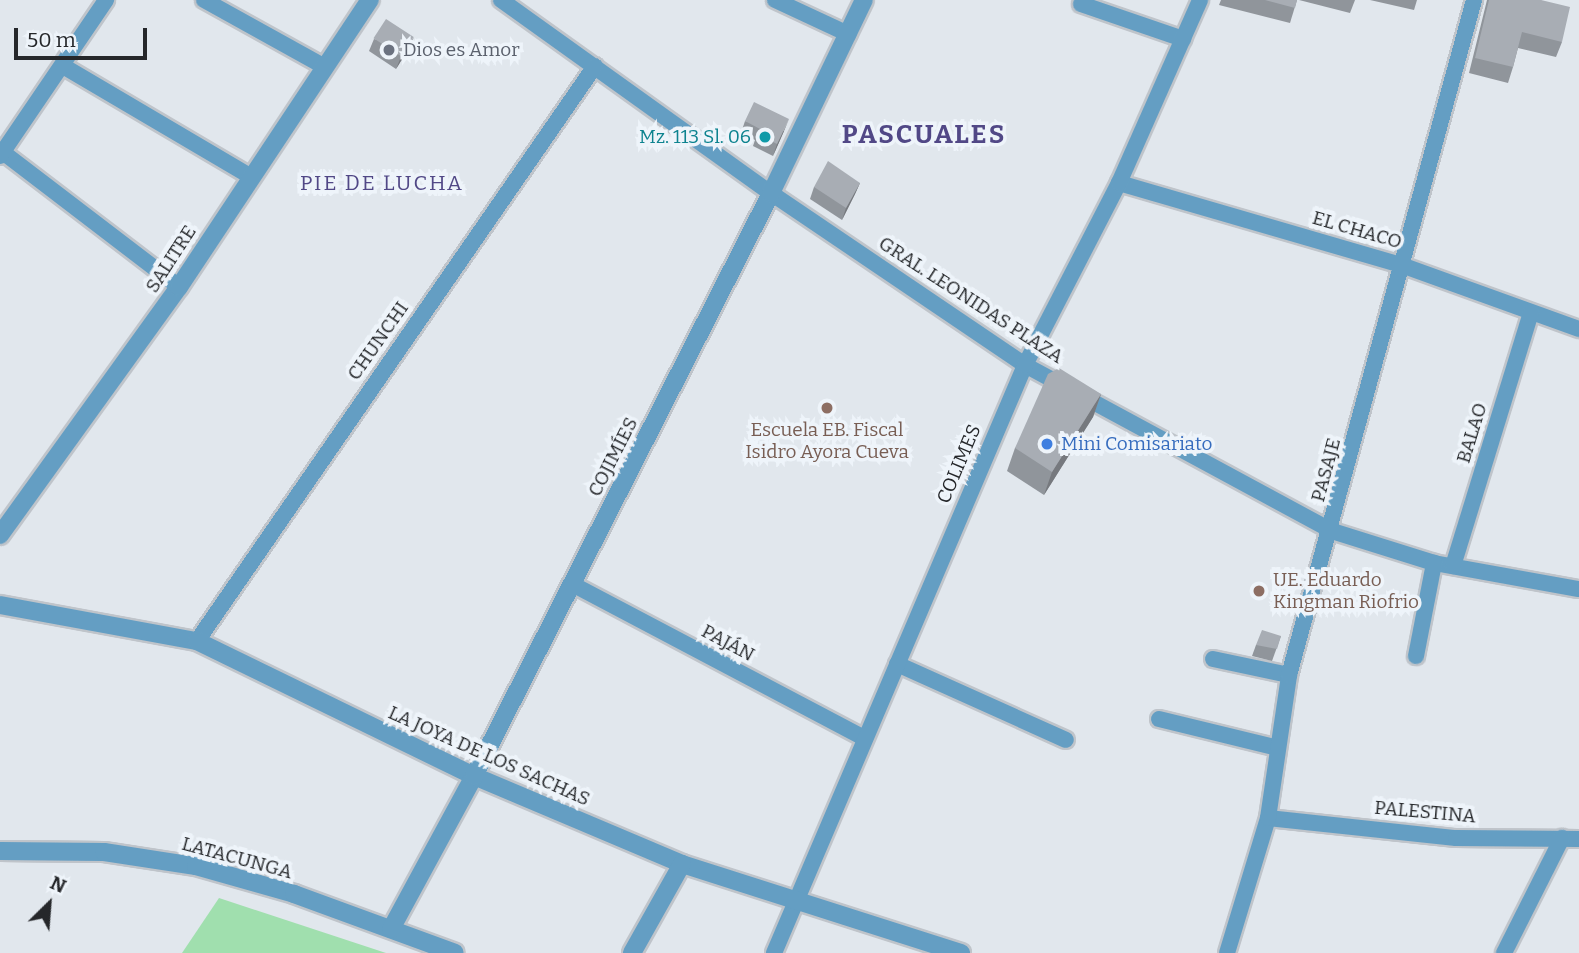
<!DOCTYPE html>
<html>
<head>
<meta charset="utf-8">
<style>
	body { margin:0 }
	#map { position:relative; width:1579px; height:953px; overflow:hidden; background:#e1e7ed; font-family:Bitter,serif }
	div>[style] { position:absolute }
	.green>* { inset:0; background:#a0dfae }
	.roads { filter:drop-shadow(2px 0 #bfc4ca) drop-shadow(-2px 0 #bfc4ca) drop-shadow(0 2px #bfc4ca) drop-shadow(0 -2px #bfc4ca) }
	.minor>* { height:16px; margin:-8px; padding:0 8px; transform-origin:8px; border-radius:8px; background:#649ec3 }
	.tertiary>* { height:18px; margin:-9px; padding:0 9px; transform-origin:9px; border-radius:9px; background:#649ec3 }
	.wall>* { inset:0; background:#90959b }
	.shaded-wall>* { inset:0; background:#76797e }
	.building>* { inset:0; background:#a8adb4; transform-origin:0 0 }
	.dots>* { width:19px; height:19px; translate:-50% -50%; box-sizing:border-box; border:4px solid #eef4fa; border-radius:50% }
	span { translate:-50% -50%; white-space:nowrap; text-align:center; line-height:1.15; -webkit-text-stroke:7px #eef4fa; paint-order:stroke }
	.worship-label { font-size:19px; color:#5b616d }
	.left { translate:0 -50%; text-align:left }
	.culture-label { font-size:19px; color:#0d838f }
	.right { translate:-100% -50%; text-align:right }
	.street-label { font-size:19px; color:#25272a }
	.education-label { font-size:19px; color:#785e54 }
	.shop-label { font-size:19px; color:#366cbe }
	.neighbourhood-label { font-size:21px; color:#514886; letter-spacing:2px }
	.district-label { font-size:26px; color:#514886; font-weight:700; letter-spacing:2px }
	.north { position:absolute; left:14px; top:869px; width:70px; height:70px; -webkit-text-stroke:5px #eef4fa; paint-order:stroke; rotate:25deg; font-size:19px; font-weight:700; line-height:28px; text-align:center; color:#25272a }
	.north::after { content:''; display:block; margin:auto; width:24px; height:32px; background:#25272a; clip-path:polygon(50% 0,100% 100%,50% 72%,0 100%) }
	.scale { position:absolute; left:14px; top:28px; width:133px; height:32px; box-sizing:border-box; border:4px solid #25272a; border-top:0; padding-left:9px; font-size:21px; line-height:24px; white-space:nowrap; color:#25272a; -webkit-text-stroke:5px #eef4fa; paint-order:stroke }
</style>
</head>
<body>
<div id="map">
	<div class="green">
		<i style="clip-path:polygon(219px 898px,386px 953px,182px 953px)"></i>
	</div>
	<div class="roads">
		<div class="minor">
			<i style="left:204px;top:0;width:136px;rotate:29deg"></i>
			<i style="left:501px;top:0;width:332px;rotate:35.6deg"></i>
			<i style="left:771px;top:193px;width:307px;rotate:34.1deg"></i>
			<i style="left:1025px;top:365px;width:349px;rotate:28.4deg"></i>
			<i style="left:1332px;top:531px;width:107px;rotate:17.4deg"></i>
			<i style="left:1434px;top:563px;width:147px;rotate:10.2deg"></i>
			<i style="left:775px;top:0;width:81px;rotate:25deg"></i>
			<i style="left:1081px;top:4px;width:108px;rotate:18.9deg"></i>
			<i style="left:63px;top:66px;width:217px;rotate:30.5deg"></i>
			<i style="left:0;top:150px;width:225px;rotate:37.4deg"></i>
			<i style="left:0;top:156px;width:189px;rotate:-55.8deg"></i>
			<i style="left:1119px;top:183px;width:297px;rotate:16.2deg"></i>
			<i style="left:1404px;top:266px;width:186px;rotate:19.8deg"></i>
			<i style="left:1453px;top:566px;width:265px;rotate:-72.9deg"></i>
			<i style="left:572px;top:584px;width:330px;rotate:27.8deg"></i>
			<i style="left:197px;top:641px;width:699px;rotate:-55.31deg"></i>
			<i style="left:1416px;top:656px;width:95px;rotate:-79deg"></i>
			<i style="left:1213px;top:659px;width:78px;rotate:11.9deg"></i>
			<i style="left:897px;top:664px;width:185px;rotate:24.2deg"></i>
			<i style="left:1159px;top:719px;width:122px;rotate:13.7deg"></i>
			<i style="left:1268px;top:818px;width:189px;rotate:6.1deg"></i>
			<i style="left:1456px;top:838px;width:123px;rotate:0.5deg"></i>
			<i style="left:774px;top:953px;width:639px;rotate:-66.88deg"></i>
			<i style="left:1025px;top:365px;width:205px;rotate:-62.7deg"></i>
			<i style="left:1119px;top:183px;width:200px;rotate:-66.1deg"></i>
			<i style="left:1227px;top:953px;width:141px;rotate:-73.1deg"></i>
			<i style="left:1268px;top:818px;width:145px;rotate:-81.6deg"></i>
			<i style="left:1289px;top:675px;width:700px;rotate:-74.67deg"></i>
			<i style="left:1504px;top:953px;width:129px;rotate:-63.2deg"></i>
		</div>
		<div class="tertiary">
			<i style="left:0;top:535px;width:306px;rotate:-54.2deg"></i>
			<i style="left:179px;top:287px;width:345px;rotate:-56.4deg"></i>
			<i style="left:0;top:605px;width:200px;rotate:10.4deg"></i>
			<i style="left:197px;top:641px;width:308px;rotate:26deg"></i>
			<i style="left:474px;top:776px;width:226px;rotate:22.9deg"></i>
			<i style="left:682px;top:864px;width:293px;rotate:17.7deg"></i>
			<i style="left:0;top:851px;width:104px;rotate:0.6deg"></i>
			<i style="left:104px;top:852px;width:93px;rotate:8.7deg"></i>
			<i style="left:196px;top:866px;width:102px;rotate:15.9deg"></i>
			<i style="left:294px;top:894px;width:171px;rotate:20.1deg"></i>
			<i style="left:391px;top:929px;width:174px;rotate:-61.5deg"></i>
			<i style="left:474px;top:776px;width:654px;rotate:-63deg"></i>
			<i style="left:771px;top:193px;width:214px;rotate:-64.3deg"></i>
			<i style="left:632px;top:953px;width:102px;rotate:-60.7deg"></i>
		</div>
	</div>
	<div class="wall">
		<i style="clip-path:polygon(1221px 0,1297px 0,1290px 23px,1219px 5px)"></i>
		<i style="clip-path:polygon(1299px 0,1355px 0,1350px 13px)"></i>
		<i style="clip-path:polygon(1370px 0,1417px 0,1414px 10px)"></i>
		<i style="clip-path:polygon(1487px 0,1541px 0,1562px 42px,1556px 57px,1518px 48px,1513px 67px,1508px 83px,1469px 73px)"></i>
		<i style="clip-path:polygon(374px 39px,409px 48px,396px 69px,369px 51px)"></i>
		<i style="clip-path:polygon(745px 121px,784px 131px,773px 156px,753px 146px,755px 140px,741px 133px)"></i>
		<i style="clip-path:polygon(860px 183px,855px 194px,842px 220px,810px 199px,814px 187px)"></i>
		<i style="clip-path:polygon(1101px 394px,1093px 417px,1044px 495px,1007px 471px,1015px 448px)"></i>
		<i style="clip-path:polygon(1281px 636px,1272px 661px,1252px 656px,1256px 645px)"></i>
	</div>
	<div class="shaded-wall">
		<i style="clip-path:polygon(414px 37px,409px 48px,396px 69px,401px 57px)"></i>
		<i style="clip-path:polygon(789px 119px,784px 131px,773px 156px,777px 144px)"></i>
		<i style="clip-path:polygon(860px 183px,855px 194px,842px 220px,846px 208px)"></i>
		<i style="clip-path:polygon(1101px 394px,1093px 417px,1044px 495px,1052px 472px)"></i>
	</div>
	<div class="building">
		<i style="clip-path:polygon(1265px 0,1297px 0,1295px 8px)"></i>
		<i style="clip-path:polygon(1489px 0,1541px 0,1570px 7px,1562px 42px,1522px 32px,1513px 67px,1475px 58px)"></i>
		<i style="left:386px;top:19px;width:33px;height:23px;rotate:33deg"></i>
		<i style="clip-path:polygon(754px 102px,789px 119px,777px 144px,757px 134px,760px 129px,745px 121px)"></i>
		<i style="clip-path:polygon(828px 161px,860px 183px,846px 208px,814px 187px)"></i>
		<i style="clip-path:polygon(1059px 368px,1101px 394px,1052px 472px,1015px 448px,1048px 374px)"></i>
		<i style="clip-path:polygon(1262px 630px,1281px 636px,1277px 649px,1256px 645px)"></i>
	</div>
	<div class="dots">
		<i style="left:389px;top:50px;background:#6b7280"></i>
		<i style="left:765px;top:137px;background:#0f9aa8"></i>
		<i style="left:827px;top:408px;background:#8d6e63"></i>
		<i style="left:1047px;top:444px;background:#3f7fe0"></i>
		<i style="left:1259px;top:591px;background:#8d6e63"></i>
	</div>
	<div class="worship-label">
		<span class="left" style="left:403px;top:50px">Dios es Amor</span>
	</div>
	<div class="culture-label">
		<span class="right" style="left:751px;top:137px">Mz. 113 Sl. 06</span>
	</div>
	<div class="street-label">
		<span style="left:1357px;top:230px;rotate:16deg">EL CHACO</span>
		<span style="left:171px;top:259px;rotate:-57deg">SALITRE</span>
		<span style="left:971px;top:300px;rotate:33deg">GRAL. LEONIDAS PLAZA</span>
		<span style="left:378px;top:341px;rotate:-55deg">CHUNCHI</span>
		<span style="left:1472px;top:433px;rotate:-73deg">BALAO</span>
		<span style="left:613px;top:457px;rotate:-63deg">COJIMÍES</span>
		<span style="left:959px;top:464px;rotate:-67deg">COLIMES</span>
		<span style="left:1326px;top:470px;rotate:-75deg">PASAJE</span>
		<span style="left:728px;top:643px;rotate:28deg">PAJÁN</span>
		<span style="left:489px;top:756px;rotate:24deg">LA JOYA DE LOS SACHAS</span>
		<span style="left:1425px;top:812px;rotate:5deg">PALESTINA</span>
		<span style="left:237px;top:858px;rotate:15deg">LATACUNGA</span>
	</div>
	<div class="education-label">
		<span style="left:827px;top:441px">Escuela EB. Fiscal<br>Isidro Ayora Cueva</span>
		<span class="left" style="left:1273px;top:591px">UE. Eduardo<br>Kingman Riofrio</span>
	</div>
	<div class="shop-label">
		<span class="left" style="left:1061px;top:444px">Mini Comisariato</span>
	</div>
	<div class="neighbourhood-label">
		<span style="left:382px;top:183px">PIE DE LUCHA</span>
	</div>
	<div class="district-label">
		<span style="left:924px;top:135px">PASCUALES</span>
	</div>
	<div class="north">N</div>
	<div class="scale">50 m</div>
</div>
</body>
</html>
